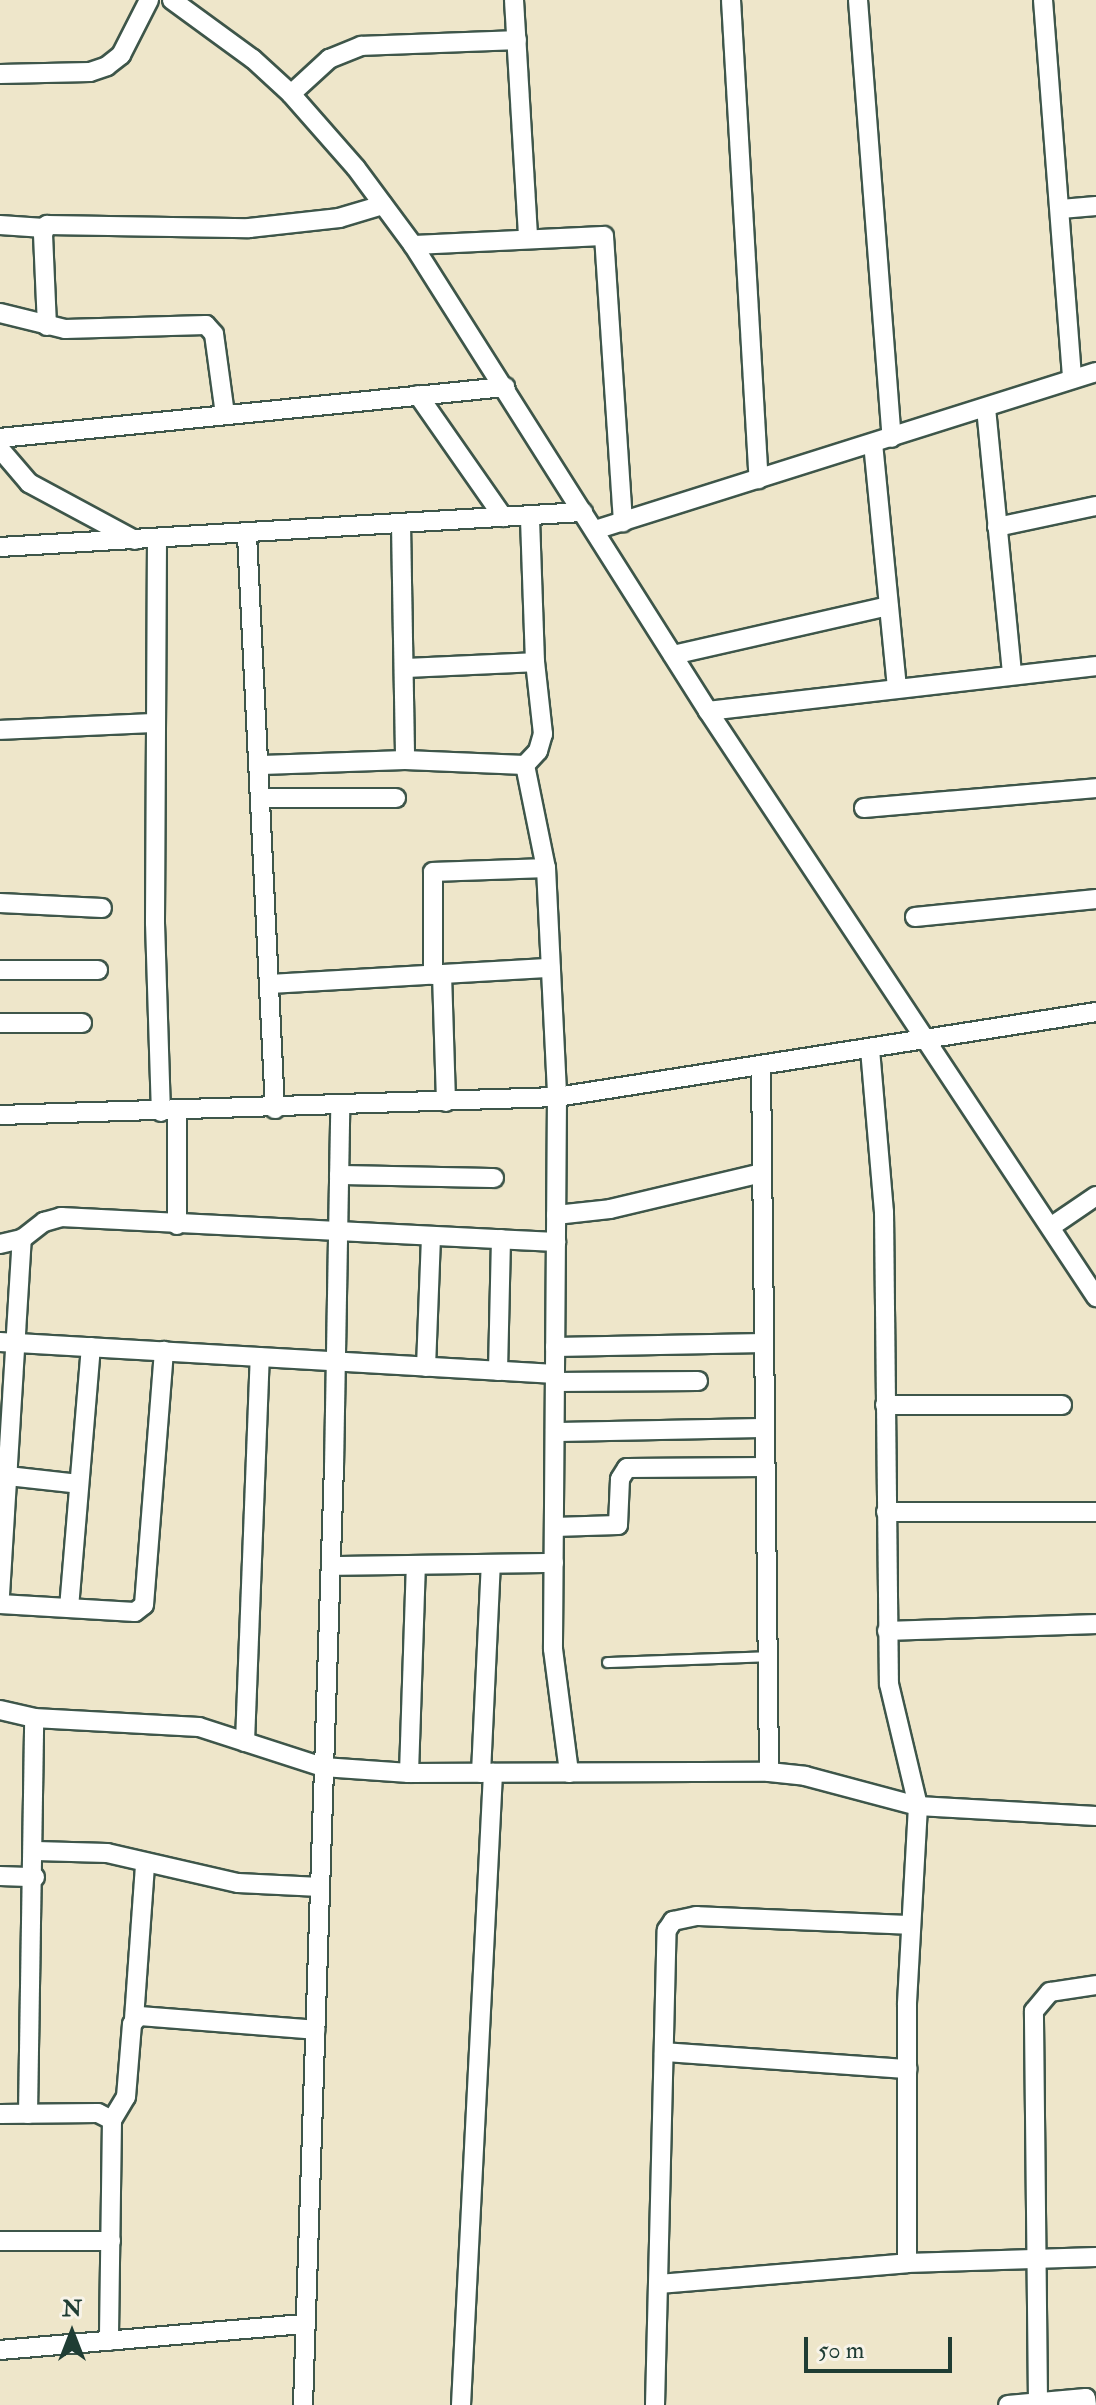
<!DOCTYPE html>
<html>
<head>
<meta charset="utf-8">
<style>
	body { margin:0 }
	#map { position:relative; width:1096px; height:2405px; overflow:hidden; background:#eee6ca; font-family:"IM FELL Double Pica",serif }
	div>[style] { position:absolute }
	.roads { filter:drop-shadow(2px 0 #3e564a) drop-shadow(-2px 0 #3e564a) drop-shadow(0 2px #3e564a) drop-shadow(0 -2px #3e564a) }
	.service>* { height:9px; margin:-4.5px; padding:0 4.5px; transform-origin:4.5px; border-radius:4.5px; background:#fff }
	.minor>* { height:18px; margin:-9px; padding:0 9px; transform-origin:9px; border-radius:9px; background:#fff }
	span { translate:-50% -50%; white-space:nowrap; text-align:center; line-height:1.15; -webkit-text-stroke:7px #f7f3e8; paint-order:stroke }
	.north { position:absolute; left:32px; top:2293px; width:80px; height:80px; -webkit-text-stroke:6px #f7f3e8; paint-order:stroke; rotate:0deg; font-size:22px; font-weight:700; line-height:32px; text-align:center; color:#1f3d34 }
	.north::after { content:''; display:block; margin:auto; width:28px; height:36px; background:#1f3d34; clip-path:polygon(50% 0,100% 100%,50% 72%,0 100%) }
	.scale { position:absolute; left:804px; top:2337px; width:148px; height:36px; box-sizing:border-box; border:4px solid #1f3d34; border-top:0; padding-left:10px; font-size:24px; line-height:28px; white-space:nowrap; color:#1f3d34; -webkit-text-stroke:6px #f7f3e8; paint-order:stroke }
</style>
</head>
<body>
<div id="map">
	<div class="roads">
		<div class="service">
			<i style="left:607px;top:1662px;width:161px;rotate:-2.1deg"></i>
		</div>
		<div class="minor">
			<i style="left:172px;top:0;width:100px;rotate:36.1deg"></i>
			<i style="left:253px;top:59px;width:52px;rotate:42.6deg"></i>
			<i style="left:291px;top:94px;width:98px;rotate:48.7deg"></i>
			<i style="left:356px;top:168px;width:96px;rotate:53.5deg"></i>
			<i style="left:413px;top:245px;width:552px;rotate:57.66deg"></i>
			<i style="left:708px;top:711px;width:703px;rotate:56.49deg"></i>
			<i style="left:514px;top:0;width:238px;rotate:86.6deg"></i>
			<i style="left:731px;top:0;width:480px;rotate:86.7deg"></i>
			<i style="left:858px;top:0;width:439px;rotate:85.6deg"></i>
			<i style="left:1043px;top:0;width:380px;rotate:85.6deg"></i>
			<i style="left:0;top:74px;width:90px;rotate:-1.3deg"></i>
			<i style="left:90px;top:72px;width:18px;rotate:-19deg"></i>
			<i style="left:107px;top:66px;width:18px;rotate:-38deg"></i>
			<i style="left:121px;top:55px;width:62px;rotate:-63deg"></i>
			<i style="left:291px;top:94px;width:52px;rotate:-42.6deg"></i>
			<i style="left:329px;top:59px;width:35px;rotate:-22deg"></i>
			<i style="left:361px;top:46px;width:156px;rotate:-2.2deg"></i>
			<i style="left:1061px;top:209px;width:35px;rotate:-5deg"></i>
			<i style="left:0;top:225px;width:44px;rotate:3.9deg"></i>
			<i style="left:413px;top:245px;width:191px;rotate:-2.7deg"></i>
			<i style="left:604px;top:236px;width:287px;rotate:86.2deg"></i>
			<i style="left:0;top:313px;width:67px;rotate:13.8deg"></i>
			<i style="left:65px;top:329px;width:141px;rotate:-1.6deg"></i>
			<i style="left:206px;top:325px;width:12px;rotate:48deg"></i>
			<i style="left:214px;top:334px;width:81px;rotate:82.2deg"></i>
			<i style="left:47px;top:326px;width:92px;rotate:-92.5deg"></i>
			<i style="left:43px;top:234px;width:10px;rotate:-66deg"></i>
			<i style="left:47px;top:225px;width:202px;rotate:0.9deg"></i>
			<i style="left:249px;top:228px;width:91px;rotate:-6.3deg"></i>
			<i style="left:339px;top:218px;width:46px;rotate:-16.5deg"></i>
			<i style="left:418px;top:395px;width:149px;rotate:55.1deg"></i>
			<i style="left:986px;top:408px;width:268px;rotate:84.4deg"></i>
			<i style="left:0;top:438px;width:508px;rotate:-5.77deg"></i>
			<i style="left:873px;top:443px;width:244px;rotate:84.4deg"></i>
			<i style="left:0;top:449px;width:45px;rotate:49.5deg"></i>
			<i style="left:29px;top:483px;width:120px;rotate:28.3deg"></i>
			<i style="left:401px;top:524px;width:236px;rotate:89deg"></i>
			<i style="left:997px;top:527px;width:101px;rotate:-12deg"></i>
			<i style="left:595px;top:530px;width:525px;rotate:-17.5deg"></i>
			<i style="left:247px;top:535px;width:575px;rotate:87.21deg"></i>
			<i style="left:157px;top:539px;width:384px;rotate:90.3deg"></i>
			<i style="left:155px;top:923px;width:189px;rotate:88.2deg"></i>
			<i style="left:0;top:547px;width:584px;rotate:-3.44deg"></i>
			<i style="left:673px;top:655px;width:221px;rotate:-12.8deg"></i>
			<i style="left:404px;top:668px;width:131px;rotate:-2.6deg"></i>
			<i style="left:535px;top:662px;width:146px;rotate:-92deg"></i>
			<i style="left:708px;top:711px;width:391px;rotate:-6.6deg"></i>
			<i style="left:0;top:730px;width:155px;rotate:-2.6deg"></i>
			<i style="left:262px;top:765px;width:143px;rotate:-2deg"></i>
			<i style="left:405px;top:760px;width:120px;rotate:2.4deg"></i>
			<i style="left:525px;top:765px;width:105px;rotate:78.5deg"></i>
			<i style="left:546px;top:868px;width:229px;rotate:87.2deg"></i>
			<i style="left:557px;top:1097px;width:552px;rotate:90.42deg"></i>
			<i style="left:553px;top:1649px;width:125px;rotate:82.6deg"></i>
			<i style="left:525px;top:765px;width:19px;rotate:-47deg"></i>
			<i style="left:538px;top:751px;width:18px;rotate:-74deg"></i>
			<i style="left:543px;top:734px;width:72px;rotate:-96.3deg"></i>
			<i style="left:263px;top:798px;width:133px"></i>
			<i style="left:864px;top:808px;width:233px;rotate:-4.9deg"></i>
			<i style="left:0;top:903px;width:102px;rotate:2.8deg"></i>
			<i style="left:915px;top:917px;width:182px;rotate:-5.7deg"></i>
			<i style="left:0;top:970px;width:98px"></i>
			<i style="left:442px;top:974px;width:128px;rotate:88.2deg"></i>
			<i style="left:433px;top:975px;width:103px;rotate:-90deg"></i>
			<i style="left:433px;top:872px;width:113px;rotate:-2deg"></i>
			<i style="left:270px;top:984px;width:281px;rotate:-3.3deg"></i>
			<i style="left:0;top:1023px;width:82px"></i>
			<i style="left:870px;top:1049px;width:164px;rotate:85.1deg"></i>
			<i style="left:884px;top:1212px;width:472px;rotate:89.4deg"></i>
			<i style="left:889px;top:1684px;width:125px;rotate:76.6deg"></i>
			<i style="left:918px;top:1806px;width:199px;rotate:93.2deg"></i>
			<i style="left:907px;top:2005px;width:258px;rotate:90deg"></i>
			<i style="left:761px;top:1066px;width:706px;rotate:89.35deg"></i>
			<i style="left:0;top:1115px;width:557px;rotate:-1.85deg"></i>
			<i style="left:557px;top:1097px;width:546px;rotate:-8.96deg"></i>
			<i style="left:339px;top:1175px;width:155px;rotate:1.1deg"></i>
			<i style="left:556px;top:1215px;width:54px;rotate:-6.3deg"></i>
			<i style="left:610px;top:1209px;width:156px;rotate:-13.3deg"></i>
			<i style="left:177px;top:1225px;width:114px;rotate:-90deg"></i>
			<i style="left:1052px;top:1226px;width:53px;rotate:-34.3deg"></i>
			<i style="left:0;top:1244px;width:23px;rotate:-13deg"></i>
			<i style="left:22px;top:1239px;width:28px;rotate:-38deg"></i>
			<i style="left:44px;top:1222px;width:18px;rotate:-16deg"></i>
			<i style="left:61px;top:1217px;width:496px;rotate:2.9deg"></i>
			<i style="left:0;top:1342px;width:556px;rotate:3.3deg"></i>
			<i style="left:555px;top:1347px;width:209px;rotate:-1.1deg"></i>
			<i style="left:426px;top:1367px;width:131px;rotate:-87.8deg"></i>
			<i style="left:498px;top:1371px;width:132px;rotate:-88.7deg"></i>
			<i style="left:555px;top:1382px;width:143px;rotate:-0.4deg"></i>
			<i style="left:885px;top:1405px;width:177px"></i>
			<i style="left:555px;top:1432px;width:210px;rotate:-1.1deg"></i>
			<i style="left:8px;top:1476px;width:71px;rotate:6.4deg"></i>
			<i style="left:886px;top:1512px;width:210px"></i>
			<i style="left:554px;top:1527px;width:64px;rotate:-1.8deg"></i>
			<i style="left:618px;top:1525px;width:46px;rotate:-87.5deg"></i>
			<i style="left:620px;top:1479px;width:13px;rotate:-58deg"></i>
			<i style="left:627px;top:1468px;width:138px;rotate:-0.4deg"></i>
			<i style="left:331px;top:1566px;width:223px;rotate:-0.8deg"></i>
			<i style="left:0;top:1595px;width:357px;rotate:-86.5deg"></i>
			<i style="left:0;top:1604px;width:135px;rotate:3.4deg"></i>
			<i style="left:135px;top:1612px;width:11px;rotate:-38deg"></i>
			<i style="left:144px;top:1605px;width:255px;rotate:-85.5deg"></i>
			<i style="left:69px;top:1608px;width:262px;rotate:-85.2deg"></i>
			<i style="left:887px;top:1631px;width:209px;rotate:-1.9deg"></i>
			<i style="left:0;top:1710px;width:35px;rotate:13deg"></i>
			<i style="left:34px;top:1718px;width:165px;rotate:3.1deg"></i>
			<i style="left:199px;top:1727px;width:130px;rotate:17.9deg"></i>
			<i style="left:323px;top:1767px;width:86px;rotate:4deg"></i>
			<i style="left:409px;top:1773px;width:360px;rotate:-0.2deg"></i>
			<i style="left:769px;top:1772px;width:36px;rotate:6deg"></i>
			<i style="left:805px;top:1776px;width:117px;rotate:14.9deg"></i>
			<i style="left:918px;top:1806px;width:178px;rotate:3.2deg"></i>
			<i style="left:245px;top:1742px;width:385px;rotate:-87.8deg"></i>
			<i style="left:409px;top:1773px;width:208px;rotate:-88.1deg"></i>
			<i style="left:481px;top:1773px;width:209px;rotate:-87.3deg"></i>
			<i style="left:36px;top:1851px;width:71px;rotate:1.6deg"></i>
			<i style="left:107px;top:1853px;width:134px;rotate:12.9deg"></i>
			<i style="left:238px;top:1883px;width:82px;rotate:2.8deg"></i>
			<i style="left:0;top:1876px;width:35px;rotate:2deg"></i>
			<i style="left:134px;top:2019px;width:155px;rotate:-85.9deg"></i>
			<i style="left:664px;top:2052px;width:244px;rotate:4deg"></i>
			<i style="left:0;top:2114px;width:98px;rotate:-0.6deg"></i>
			<i style="left:98px;top:2113px;width:16px;rotate:27deg"></i>
			<i style="left:112px;top:2120px;width:221px;rotate:90.8deg"></i>
			<i style="left:28px;top:2114px;width:396px;rotate:-89.1deg"></i>
			<i style="left:112px;top:2120px;width:27px;rotate:-59deg"></i>
			<i style="left:126px;top:2097px;width:73px;rotate:-85.3deg"></i>
			<i style="left:132px;top:2024px;width:11px;rotate:-49deg"></i>
			<i style="left:139px;top:2016px;width:177px;rotate:4.5deg"></i>
			<i style="left:0;top:2241px;width:111px"></i>
			<i style="left:659px;top:2284px;width:249px;rotate:-4.8deg"></i>
			<i style="left:907px;top:2263px;width:189px;rotate:-1.8deg"></i>
			<i style="left:0;top:2350px;width:306px;rotate:-4.9deg"></i>
			<i style="left:1038px;top:2402px;width:391px;rotate:-90.6deg"></i>
			<i style="left:1034px;top:2011px;width:25px;rotate:-50deg"></i>
			<i style="left:1050px;top:1992px;width:47px;rotate:-8.7deg"></i>
			<i style="left:303px;top:2405px;width:938px;rotate:-88.11deg"></i>
			<i style="left:334px;top:1468px;width:360px;rotate:-89deg"></i>
			<i style="left:461px;top:2405px;width:633px;rotate:-87.1deg"></i>
			<i style="left:655px;top:2405px;width:475px;rotate:-88.6deg"></i>
			<i style="left:667px;top:1930px;width:11px;rotate:-56deg"></i>
			<i style="left:673px;top:1921px;width:24px;rotate:-12deg"></i>
			<i style="left:696px;top:1916px;width:215px;rotate:2.4deg"></i>
			<i style="left:1008px;top:2405px;width:78px;rotate:-5.1deg"></i>
			<i style="left:1086px;top:2398px;width:7px;rotate:82deg"></i>
		</div>
	</div>
	<div class="north">N</div>
	<div class="scale">50 m</div>
</div>
</body>
</html>
